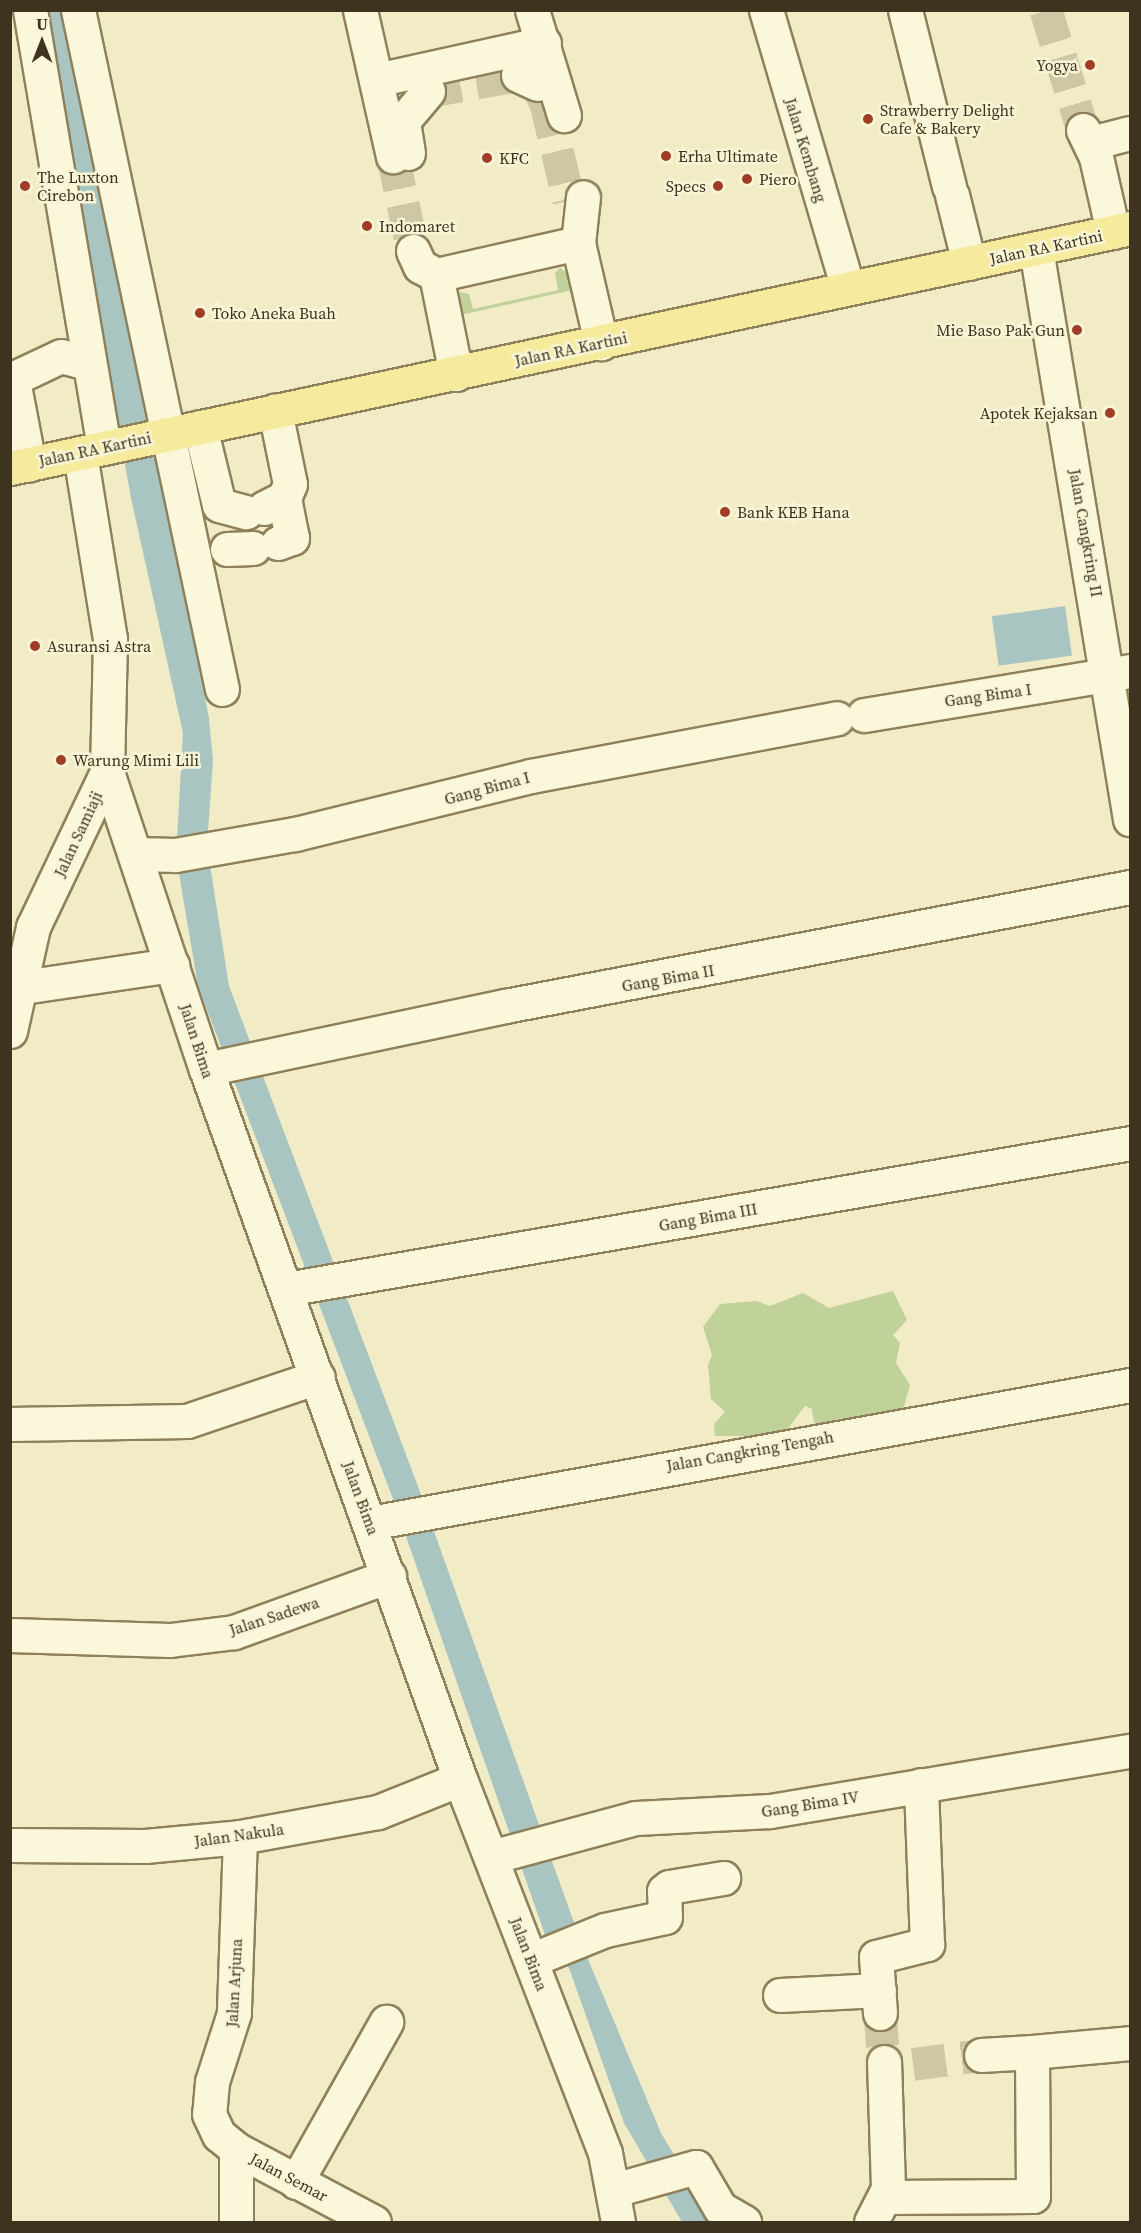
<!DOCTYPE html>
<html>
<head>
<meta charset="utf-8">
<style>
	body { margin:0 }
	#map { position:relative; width:1141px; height:2233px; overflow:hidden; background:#f1ecc6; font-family:"Source Serif 4",serif }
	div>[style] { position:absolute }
	.green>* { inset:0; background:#c0d199 }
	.water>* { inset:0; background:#a8c5c2; transform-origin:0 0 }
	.minor-tunnel>* { height:33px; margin-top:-16.5px; transform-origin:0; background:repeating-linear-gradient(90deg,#cdc7a5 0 33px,transparent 0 49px) }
	.roads { filter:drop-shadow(2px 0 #8e805a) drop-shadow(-2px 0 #8e805a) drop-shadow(0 2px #8e805a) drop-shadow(0 -2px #8e805a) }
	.minor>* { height:33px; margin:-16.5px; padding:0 16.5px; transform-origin:16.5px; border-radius:16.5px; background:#fbf7da }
	.major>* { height:33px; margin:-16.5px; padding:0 16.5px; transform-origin:16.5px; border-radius:16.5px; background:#f6eb9d }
	.dots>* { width:16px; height:16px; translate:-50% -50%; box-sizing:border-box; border:3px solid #f8f5d6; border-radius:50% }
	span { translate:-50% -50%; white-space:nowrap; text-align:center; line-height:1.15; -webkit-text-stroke:5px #f8f5d6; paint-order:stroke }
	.poi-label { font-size:16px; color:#3e331f }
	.right { translate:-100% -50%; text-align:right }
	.left { translate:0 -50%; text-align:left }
	.street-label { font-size:16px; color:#3e331f }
	.frame { position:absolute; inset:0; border:12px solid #3e331f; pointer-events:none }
	.north { position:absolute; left:12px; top:12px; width:60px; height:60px; -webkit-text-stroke:4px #f8f5d6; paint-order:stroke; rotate:0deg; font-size:16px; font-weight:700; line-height:24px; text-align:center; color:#3e331f }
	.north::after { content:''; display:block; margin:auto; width:21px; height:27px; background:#3e331f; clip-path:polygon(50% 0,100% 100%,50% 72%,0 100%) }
</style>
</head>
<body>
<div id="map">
	<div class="green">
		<i style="clip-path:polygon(560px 268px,568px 273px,572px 290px,461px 315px,460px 292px,469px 294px,473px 309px,558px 290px,555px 273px)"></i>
		<i style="clip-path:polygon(893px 1291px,907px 1320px,893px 1335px,900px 1343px,896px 1363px,910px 1385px,902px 1413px,850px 1422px,840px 1418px,822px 1426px,814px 1423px,812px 1409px,805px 1406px,782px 1436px,715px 1436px,714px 1424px,725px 1412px,711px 1399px,708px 1365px,712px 1355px,703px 1327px,720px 1304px,756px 1301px,770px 1306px,803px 1293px,829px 1308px)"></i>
	</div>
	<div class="water">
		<i style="clip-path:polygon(44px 11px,68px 11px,209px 718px,213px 761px,207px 846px,229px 986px,416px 1481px,582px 1945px,661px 2133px,702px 2202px,725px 2222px,682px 2222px,624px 2123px,569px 1968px,545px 1935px,393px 1499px,198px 986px,176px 856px,183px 733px,131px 498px)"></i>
		<i style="left:1065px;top:606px;width:50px;height:74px;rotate:82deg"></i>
	</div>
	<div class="minor-tunnel">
		<i style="left:1046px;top:10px;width:126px;rotate:72.9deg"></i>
		<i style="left:537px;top:84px;width:21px;rotate:65deg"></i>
		<i style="left:546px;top:103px;width:100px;rotate:76.7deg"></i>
		<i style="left:428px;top:91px;width:91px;rotate:-10.1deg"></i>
		<i style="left:393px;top:156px;width:97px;rotate:78.1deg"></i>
		<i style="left:880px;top:2013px;width:49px;rotate:85.3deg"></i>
		<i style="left:913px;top:2064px;width:69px;rotate:-7.5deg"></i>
	</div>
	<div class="roads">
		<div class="minor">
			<i style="left:30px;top:10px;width:444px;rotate:80.4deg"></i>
			<i style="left:78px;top:10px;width:694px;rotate:78.03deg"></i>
			<i style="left:360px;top:10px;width:150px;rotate:77.3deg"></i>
			<i style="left:532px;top:10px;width:110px;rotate:73.1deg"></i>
			<i style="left:766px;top:10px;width:290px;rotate:73.6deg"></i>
			<i style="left:905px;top:10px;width:182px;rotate:76deg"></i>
			<i style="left:518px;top:75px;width:21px;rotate:25deg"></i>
			<i style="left:376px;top:80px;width:172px;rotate:-12.4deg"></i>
			<i style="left:1083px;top:130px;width:30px;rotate:64deg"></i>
			<i style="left:1096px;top:157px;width:77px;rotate:77.2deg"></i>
			<i style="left:1091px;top:143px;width:40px;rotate:-14.4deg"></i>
			<i style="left:408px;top:153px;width:32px;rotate:-99deg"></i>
			<i style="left:403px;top:121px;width:39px;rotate:-50deg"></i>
			<i style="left:952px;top:195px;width:70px;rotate:76deg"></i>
			<i style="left:578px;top:243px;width:46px;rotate:-83.8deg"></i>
			<i style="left:1036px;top:249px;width:578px;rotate:80.64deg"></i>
			<i style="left:413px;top:251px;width:17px;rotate:65deg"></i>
			<i style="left:420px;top:266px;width:18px;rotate:29deg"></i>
			<i style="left:456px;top:374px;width:101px;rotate:-101.4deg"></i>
			<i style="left:436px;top:275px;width:146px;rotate:-12.7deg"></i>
			<i style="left:578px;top:243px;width:103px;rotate:77deg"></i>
			<i style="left:10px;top:380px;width:56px;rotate:-25.2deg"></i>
			<i style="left:61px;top:356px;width:28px;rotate:15deg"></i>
			<i style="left:13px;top:380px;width:86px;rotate:79.2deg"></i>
			<i style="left:200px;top:427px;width:80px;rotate:76.3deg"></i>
			<i style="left:219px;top:505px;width:28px;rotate:15deg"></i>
			<i style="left:264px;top:508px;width:22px;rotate:-27deg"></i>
			<i style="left:284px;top:498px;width:15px;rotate:-67deg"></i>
			<i style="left:290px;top:484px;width:75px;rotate:-101.6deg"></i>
			<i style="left:278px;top:543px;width:15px;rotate:-20deg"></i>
			<i style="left:292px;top:538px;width:41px;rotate:-101.3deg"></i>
			<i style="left:227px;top:549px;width:26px;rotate:-2deg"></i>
			<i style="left:864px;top:715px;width:270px;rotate:-9.4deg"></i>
			<i style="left:107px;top:772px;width:313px;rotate:71.6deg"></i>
			<i style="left:206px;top:1069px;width:754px;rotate:70.32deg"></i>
			<i style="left:460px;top:1779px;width:401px;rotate:68.8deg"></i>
			<i style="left:605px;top:2153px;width:70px;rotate:79.3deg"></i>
			<i style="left:136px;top:854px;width:40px;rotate:1.4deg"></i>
			<i style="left:176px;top:855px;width:121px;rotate:-10deg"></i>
			<i style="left:295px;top:834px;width:243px;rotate:-13.8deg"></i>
			<i style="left:531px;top:776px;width:311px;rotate:-10.7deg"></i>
			<i style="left:16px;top:988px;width:158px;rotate:-8.4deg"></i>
			<i style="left:10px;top:1031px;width:107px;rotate:-77.5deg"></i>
			<i style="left:33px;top:927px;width:172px;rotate:-64.5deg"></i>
			<i style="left:107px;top:772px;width:133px;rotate:-88.7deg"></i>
			<i style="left:110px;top:639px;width:188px;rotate:-99.2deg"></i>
			<i style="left:206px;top:1069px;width:306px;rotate:-11.9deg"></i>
			<i style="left:505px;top:1006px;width:636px;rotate:-10.78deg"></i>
			<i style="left:286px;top:1289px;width:857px;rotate:-9.81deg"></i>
			<i style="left:10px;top:1424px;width:177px;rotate:-1deg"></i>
			<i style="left:187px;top:1421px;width:138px;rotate:-18.6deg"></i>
			<i style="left:370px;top:1523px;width:772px;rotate:-10.29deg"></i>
			<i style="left:10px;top:1635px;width:160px;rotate:1.8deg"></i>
			<i style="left:170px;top:1640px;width:64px;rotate:-7.1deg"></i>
			<i style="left:234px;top:1632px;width:165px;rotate:-19.9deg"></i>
			<i style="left:240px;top:1837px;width:176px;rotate:92deg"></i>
			<i style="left:234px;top:2013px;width:72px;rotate:107.7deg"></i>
			<i style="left:212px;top:2082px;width:32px;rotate:95deg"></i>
			<i style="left:209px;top:2114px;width:23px;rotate:65deg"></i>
			<i style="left:219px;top:2135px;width:22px;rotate:39deg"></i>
			<i style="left:236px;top:2149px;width:156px;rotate:27.9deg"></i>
			<i style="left:10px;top:1845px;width:135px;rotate:0.4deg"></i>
			<i style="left:145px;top:1846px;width:95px;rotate:-5.4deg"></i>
			<i style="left:240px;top:1837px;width:140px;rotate:-10.3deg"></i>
			<i style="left:378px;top:1812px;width:88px;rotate:-21.9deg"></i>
			<i style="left:491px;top:1857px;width:150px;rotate:-15.1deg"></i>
			<i style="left:636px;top:1818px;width:134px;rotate:-3deg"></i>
			<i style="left:770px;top:1811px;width:365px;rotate:-9.5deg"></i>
			<i style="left:531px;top:1960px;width:80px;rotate:-22.1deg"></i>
			<i style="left:605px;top:1930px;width:61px;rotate:-12.2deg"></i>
			<i style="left:665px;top:1917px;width:26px;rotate:-92deg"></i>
			<i style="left:664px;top:1891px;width:6px;rotate:-39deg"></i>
			<i style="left:669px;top:1887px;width:55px;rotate:-9.5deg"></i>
			<i style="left:780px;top:1995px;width:99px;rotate:-2.9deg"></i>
			<i style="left:880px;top:2013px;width:56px;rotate:-94.1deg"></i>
			<i style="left:876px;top:1957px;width:53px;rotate:-14.3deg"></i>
			<i style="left:927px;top:1944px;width:159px;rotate:-92.2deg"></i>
			<i style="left:1032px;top:2052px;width:98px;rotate:-5.2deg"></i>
			<i style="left:296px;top:2182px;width:184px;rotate:-60.6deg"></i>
			<i style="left:614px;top:2190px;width:85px;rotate:-15.7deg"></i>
			<i style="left:696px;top:2167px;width:48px;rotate:59.7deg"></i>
			<i style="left:720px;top:2208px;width:28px;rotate:30deg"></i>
			<i style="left:886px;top:2197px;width:147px;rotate:-0.4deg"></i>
			<i style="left:1033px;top:2196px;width:144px;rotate:-90.4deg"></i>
			<i style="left:1032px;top:2052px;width:51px;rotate:176.6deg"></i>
			<i style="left:236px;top:2222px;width:73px;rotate:-90deg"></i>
			<i style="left:871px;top:2222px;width:38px;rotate:-63deg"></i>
			<i style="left:888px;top:2188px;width:126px;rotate:-91.8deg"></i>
		</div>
		<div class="major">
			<i style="left:10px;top:468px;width:1145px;rotate:-12.09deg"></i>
		</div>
	</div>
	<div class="dots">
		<i style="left:1090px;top:65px;background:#a13c26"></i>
		<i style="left:868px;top:119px;background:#a13c26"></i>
		<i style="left:666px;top:156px;background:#a13c26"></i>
		<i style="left:487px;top:158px;background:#a13c26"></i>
		<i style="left:747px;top:179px;background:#a13c26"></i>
		<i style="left:25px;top:186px;background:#a13c26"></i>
		<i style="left:718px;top:186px;background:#a13c26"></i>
		<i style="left:367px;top:226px;background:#a13c26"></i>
		<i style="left:200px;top:313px;background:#a13c26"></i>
		<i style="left:1077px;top:330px;background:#a13c26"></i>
		<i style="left:1110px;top:413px;background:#a13c26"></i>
		<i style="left:725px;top:512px;background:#a13c26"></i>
		<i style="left:35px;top:646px;background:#a13c26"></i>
		<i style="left:61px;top:760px;background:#a13c26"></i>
	</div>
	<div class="poi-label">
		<span class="right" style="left:1078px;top:65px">Yogya</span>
		<span class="left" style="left:880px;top:119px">Strawberry Delight<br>Cafe &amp; Bakery</span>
		<span class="left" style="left:678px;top:156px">Erha Ultimate</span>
		<span class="left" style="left:499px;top:158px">KFC</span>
		<span class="left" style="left:37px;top:186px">The Luxton<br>Cirebon</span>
		<span class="left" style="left:759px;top:179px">Piero</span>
		<span class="right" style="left:706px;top:186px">Specs</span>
		<span class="left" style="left:379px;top:226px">Indomaret</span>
		<span class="left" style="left:212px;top:313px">Toko Aneka Buah</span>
		<span class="right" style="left:1065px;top:330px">Mie Baso Pak Gun</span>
		<span class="right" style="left:1098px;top:413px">Apotek Kejaksan</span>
		<span class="left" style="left:737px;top:512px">Bank KEB Hana</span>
		<span class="left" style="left:47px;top:646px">Asuransi Astra</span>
		<span class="left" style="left:73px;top:760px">Warung Mimi Lili</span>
	</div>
	<div class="street-label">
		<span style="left:806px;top:150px;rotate:73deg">Jalan Kembang</span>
		<span style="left:1046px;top:247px;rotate:-12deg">Jalan RA Kartini</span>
		<span style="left:571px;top:349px;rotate:-12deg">Jalan RA Kartini</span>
		<span style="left:95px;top:449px;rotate:-12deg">Jalan RA Kartini</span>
		<span style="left:1086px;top:533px;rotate:80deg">Jalan Cangkring II</span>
		<span style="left:988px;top:695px;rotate:-8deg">Gang Bima I</span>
		<span style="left:487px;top:788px;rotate:-15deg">Gang Bima I</span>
		<span style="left:78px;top:834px;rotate:-65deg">Jalan Samiaji</span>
		<span style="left:668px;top:978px;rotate:-10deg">Gang Bima II</span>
		<span style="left:197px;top:1041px;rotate:72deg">Jalan Bima</span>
		<span style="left:708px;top:1217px;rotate:-10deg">Gang Bima III</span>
		<span style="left:750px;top:1451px;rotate:-10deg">Jalan Cangkring Tengah</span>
		<span style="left:361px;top:1498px;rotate:70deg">Jalan Bima</span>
		<span style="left:274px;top:1616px;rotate:-18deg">Jalan Sadewa</span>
		<span style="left:810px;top:1804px;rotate:-9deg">Gang Bima IV</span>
		<span style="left:239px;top:1835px;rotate:-8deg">Jalan Nakula</span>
		<span style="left:529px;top:1954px;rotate:69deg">Jalan Bima</span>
		<span style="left:234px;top:1983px;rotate:-87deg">Jalan Arjuna</span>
		<span style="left:289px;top:2177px;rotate:28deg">Jalan Semar</span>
	</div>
	<div class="frame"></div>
	<div class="north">U</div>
</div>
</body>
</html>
